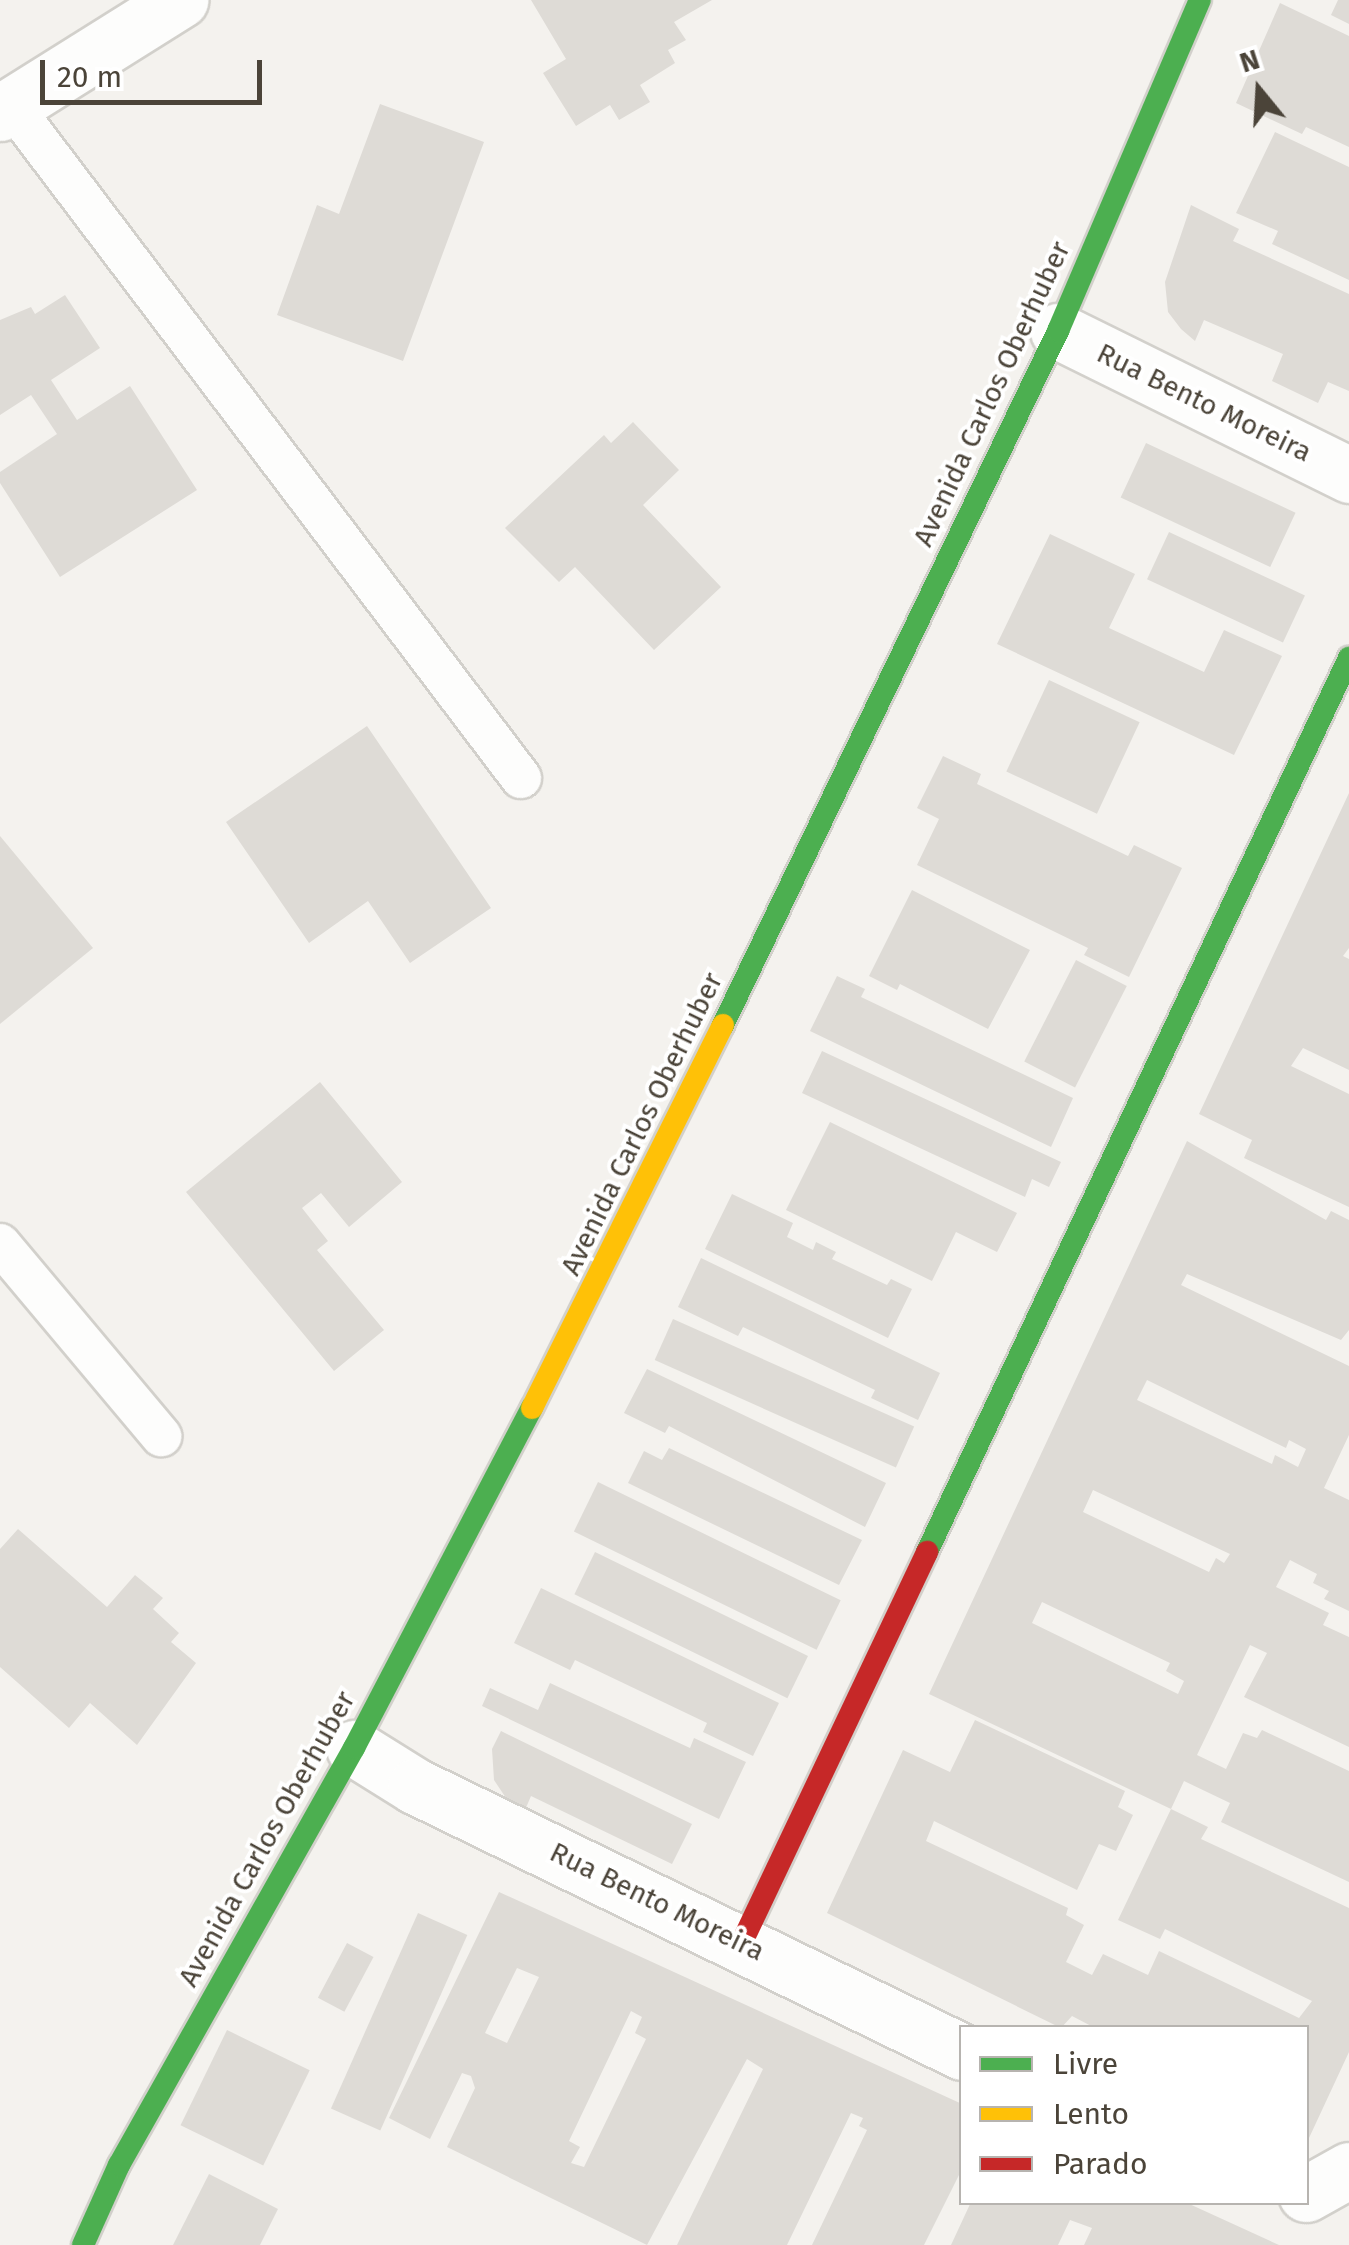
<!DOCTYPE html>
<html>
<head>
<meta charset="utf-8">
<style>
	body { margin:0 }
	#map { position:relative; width:1349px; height:2245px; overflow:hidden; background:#f4f2ee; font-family:"Fira Sans",sans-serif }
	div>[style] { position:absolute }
	.building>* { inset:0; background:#dedbd6; transform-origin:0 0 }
	.roads { filter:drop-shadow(2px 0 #d2d0cb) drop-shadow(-2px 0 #d2d0cb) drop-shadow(0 2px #d2d0cb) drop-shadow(0 -2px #d2d0cb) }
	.lane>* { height:40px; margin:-20px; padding:0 20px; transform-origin:20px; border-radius:20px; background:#fdfdfc }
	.street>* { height:55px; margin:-27.5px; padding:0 27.5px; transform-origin:27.5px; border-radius:27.5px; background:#fdfdfc }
	.fast>* { height:22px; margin:-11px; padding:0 11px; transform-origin:11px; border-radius:11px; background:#4caf50 }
	.slow>* { height:22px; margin:-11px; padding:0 11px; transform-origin:11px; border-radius:11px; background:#ffc107 }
	.jam>* { height:22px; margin:-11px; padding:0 11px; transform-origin:11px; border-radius:11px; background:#c62828 }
	span { translate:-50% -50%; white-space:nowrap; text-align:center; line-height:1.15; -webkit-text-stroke:8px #fff; paint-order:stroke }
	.street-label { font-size:28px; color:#4b4439 }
	.legend { position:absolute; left:959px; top:2025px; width:350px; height:180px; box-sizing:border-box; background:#fff; border:2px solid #b7b4b0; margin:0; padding:12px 18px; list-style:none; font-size:30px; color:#4b4439 }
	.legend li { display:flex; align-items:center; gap:20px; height:50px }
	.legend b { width:50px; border:2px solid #b7b4b0 }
	.north { position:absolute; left:1209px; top:40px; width:100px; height:100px; -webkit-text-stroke:8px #fff; paint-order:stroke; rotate:342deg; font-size:28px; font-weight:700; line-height:40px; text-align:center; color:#4b4439 }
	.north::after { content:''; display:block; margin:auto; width:35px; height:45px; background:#4b4439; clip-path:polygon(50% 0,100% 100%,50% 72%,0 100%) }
	.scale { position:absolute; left:40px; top:60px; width:222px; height:45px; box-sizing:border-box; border:5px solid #4b4439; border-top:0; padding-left:12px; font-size:30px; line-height:35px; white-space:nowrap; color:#4b4439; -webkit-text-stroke:8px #fff; paint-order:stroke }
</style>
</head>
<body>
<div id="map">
	<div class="building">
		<i style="clip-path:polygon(531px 0,712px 0,674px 22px,686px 40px,668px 50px,675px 63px,640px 85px,650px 102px,619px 120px,610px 105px,576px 126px,543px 73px,566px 59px)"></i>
		<i style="clip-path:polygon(1338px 0,1349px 0,1349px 24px,1331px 15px)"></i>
		<i style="clip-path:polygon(1280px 3px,1349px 36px,1349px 147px,1306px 127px,1302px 134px,1236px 103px)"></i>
		<i style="clip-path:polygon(380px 104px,484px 142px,403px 361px,277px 315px,317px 205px,339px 214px)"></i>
		<i style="clip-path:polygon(1275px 132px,1349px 167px,1349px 280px,1272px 244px,1278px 231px,1236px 213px)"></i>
		<i style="clip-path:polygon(1191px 205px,1239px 229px,1233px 241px,1349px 294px,1349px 391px,1328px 382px,1318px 403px,1272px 381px,1283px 354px,1204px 320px,1195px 341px,1181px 329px,1168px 312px,1165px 282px)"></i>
		<i style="clip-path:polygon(65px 295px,100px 348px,51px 380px,77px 420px,130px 386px,197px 490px,60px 577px,0 483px,0 472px,57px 434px,31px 395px,0 415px,0 320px,31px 307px,35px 314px)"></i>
		<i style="clip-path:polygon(633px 422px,679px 470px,643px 505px,721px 587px,654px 650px,575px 567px,559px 582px,505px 528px,604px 435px,611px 443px)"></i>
		<i style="left:1146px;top:443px;width:165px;height:60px;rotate:25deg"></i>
		<i style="left:1169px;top:532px;width:150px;height:52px;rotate:25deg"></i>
		<i style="clip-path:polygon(1050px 534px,1135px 574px,1109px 628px,1204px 672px,1224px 630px,1282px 656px,1234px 755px,997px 644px)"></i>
		<i style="left:1049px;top:680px;width:100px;height:101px;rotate:25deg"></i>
		<i style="clip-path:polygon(367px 726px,491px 908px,410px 963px,368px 901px,309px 943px,226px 822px)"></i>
		<i style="clip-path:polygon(943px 756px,981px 774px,977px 784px,1128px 856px,1134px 845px,1182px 868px,1129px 977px,1084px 955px,1088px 948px,917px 865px,939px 819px,917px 808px)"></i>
		<i style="clip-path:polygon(1349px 793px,1349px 948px,1343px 956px,1349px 959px,1349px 1070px,1303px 1048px,1291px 1066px,1349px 1094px,1349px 1207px,1244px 1158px,1252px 1140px,1199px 1114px)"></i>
		<i style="clip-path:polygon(0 836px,93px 948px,0 1024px)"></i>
		<i style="clip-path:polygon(912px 890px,1030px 950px,988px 1029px,900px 984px,897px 990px,869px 976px)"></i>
		<i style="left:1076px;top:960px;width:57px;height:114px;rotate:27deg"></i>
		<i style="clip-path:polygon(837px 976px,865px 989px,861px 997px,1073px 1098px,1051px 1147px,810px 1031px)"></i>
		<i style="clip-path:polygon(822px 1051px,1061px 1162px,1049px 1187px,1032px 1179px,1025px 1197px,802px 1093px)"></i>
		<i style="clip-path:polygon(320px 1082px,402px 1182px,349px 1227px,321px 1193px,302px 1208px,328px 1241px,317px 1250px,384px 1330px,334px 1371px,186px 1192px)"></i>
		<i style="clip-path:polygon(830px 1122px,1017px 1213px,997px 1252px,956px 1232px,932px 1281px,786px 1210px)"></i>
		<i style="clip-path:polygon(evenodd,1187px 1141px,1326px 1220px,1331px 1211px,1349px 1220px,1349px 1330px,1341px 1340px,1187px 1274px,1181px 1285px,1349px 1366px,1349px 1435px,1324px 1488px,1349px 1500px,1349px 1611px,1324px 1599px,1329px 1591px,1313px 1583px,1317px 1574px,1290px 1560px,1276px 1587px,1329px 1613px,1323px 1625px,1349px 1637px,1349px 1747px,1244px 1697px,1267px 1653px,1250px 1645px,1197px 1755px,1226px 1769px,1243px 1733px,1257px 1738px,1262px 1730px,1349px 1771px,1349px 1882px,1221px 1822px,1230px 1803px,1184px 1781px,1171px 1809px,929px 1694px,1187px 1141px,1147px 1380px,1286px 1448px,1289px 1440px,1306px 1449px,1298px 1467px,1275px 1455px,1272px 1464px,1137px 1400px,1147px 1380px,1187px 1141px,1093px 1490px,1230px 1554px,1224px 1563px,1216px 1558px,1209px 1572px,1083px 1512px,1093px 1490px,1187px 1141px,1042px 1602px,1170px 1663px,1166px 1671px,1184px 1681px,1178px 1694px,1032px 1623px,1042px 1602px)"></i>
		<i style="clip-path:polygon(732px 1194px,793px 1223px,787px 1237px,813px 1250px,816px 1242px,836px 1252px,832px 1259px,887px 1285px,891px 1279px,912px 1289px,888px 1338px,705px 1249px)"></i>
		<i style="clip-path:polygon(701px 1258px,940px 1373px,918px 1420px,871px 1398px,875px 1390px,743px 1327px,738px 1336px,678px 1307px)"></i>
		<i style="left:673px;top:1319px;width:264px;height:45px;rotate:24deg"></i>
		<i style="clip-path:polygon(647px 1369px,886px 1483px,865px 1527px,669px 1426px,665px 1433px,624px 1413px)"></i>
		<i style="clip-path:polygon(669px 1448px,862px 1540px,839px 1585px,628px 1483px,644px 1451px,662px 1460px)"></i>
		<i style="left:598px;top:1482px;width:270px;height:55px;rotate:26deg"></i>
		<i style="clip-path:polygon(18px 1529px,107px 1607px,135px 1575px,163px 1598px,153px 1609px,179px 1633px,171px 1642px,196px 1663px,137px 1745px,90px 1703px,69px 1728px,0 1667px,0 1549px)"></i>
		<i style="left:595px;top:1552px;width:237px;height:47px;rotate:26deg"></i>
		<i style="clip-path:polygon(541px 1588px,779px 1703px,753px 1756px,703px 1732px,707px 1723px,575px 1660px,570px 1670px,514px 1643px)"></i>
		<i style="clip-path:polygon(550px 1683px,690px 1748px,694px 1738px,746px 1762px,719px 1819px,482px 1706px,490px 1688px,538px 1710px)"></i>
		<i style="clip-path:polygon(975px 1720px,1125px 1791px,1118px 1807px,1133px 1815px,1116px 1851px,1099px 1844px,1077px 1890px,934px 1821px,926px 1841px,1068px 1908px,1066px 1915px,1084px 1925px,1066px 1962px,1092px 1975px,1103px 1954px,1148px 1975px,1159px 1951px,1299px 2018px,1312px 2001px,1165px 1929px,1160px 1939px,1118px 1920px,1171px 1809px,1208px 1827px,1201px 1839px,1349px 1908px,1349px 2052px,1309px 2138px,1306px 2028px,1095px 2028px,1072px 2016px,1061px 2028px,827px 1913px,903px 1750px,950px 1772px)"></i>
		<i style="clip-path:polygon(501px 1731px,692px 1824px,672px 1864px,531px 1796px,525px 1810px,508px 1801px,494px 1780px,492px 1749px)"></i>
		<i style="clip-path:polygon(evenodd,499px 1892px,962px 2104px,962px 2169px,924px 2245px,812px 2245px,867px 2130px,859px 2126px,863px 2118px,851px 2113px,787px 2245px,677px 2245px,763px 2069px,747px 2059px,647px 2245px,447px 2147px,475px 2088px,471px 2076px,462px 2073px,430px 2139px,389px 2118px,499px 1892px,517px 1968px,539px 1977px,507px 2043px,485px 2033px,517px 1968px,499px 1892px,631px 2011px,642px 2017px,635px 2033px,646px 2039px,584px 2167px,571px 2163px,580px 2147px,569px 2141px,631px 2011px)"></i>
		<i style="left:418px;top:1913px;width:54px;height:214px;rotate:24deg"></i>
		<i style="left:347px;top:1943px;width:30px;height:62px;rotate:28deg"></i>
		<i style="left:227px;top:2030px;width:92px;height:106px;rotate:26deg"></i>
		<i style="clip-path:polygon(209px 2174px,278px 2209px,260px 2245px,173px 2245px)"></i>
		<i style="clip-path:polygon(971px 2202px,1185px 2202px,1279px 2245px,1084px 2245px,1092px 2228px,1070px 2220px,1058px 2245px,951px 2245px)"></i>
	</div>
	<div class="roads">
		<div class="lane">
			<i style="left:12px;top:106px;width:843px;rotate:52.86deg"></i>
			<i style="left:0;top:1244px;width:251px;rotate:50deg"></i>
		</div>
		<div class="street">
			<i style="left:0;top:113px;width:213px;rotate:-32.1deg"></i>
			<i style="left:1058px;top:331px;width:325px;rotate:26.3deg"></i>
			<i style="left:354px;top:1748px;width:72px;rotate:31.9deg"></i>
			<i style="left:415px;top:1786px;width:608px;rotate:25.93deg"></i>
			<i style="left:1306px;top:2194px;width:49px;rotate:-29.2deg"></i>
		</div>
		<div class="fast">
			<i style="left:723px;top:1025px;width:771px;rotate:-64.23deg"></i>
			<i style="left:1058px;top:331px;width:360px;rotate:-66.8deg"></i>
			<i style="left:927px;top:1552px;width:989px;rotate:-64.73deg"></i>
			<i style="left:83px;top:2245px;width:88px;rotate:-65.8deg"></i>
			<i style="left:119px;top:2165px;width:479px;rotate:-60.6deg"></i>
			<i style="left:354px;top:1748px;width:384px;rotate:-62.4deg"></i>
		</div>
		<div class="slow">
			<i style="left:532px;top:1408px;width:428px;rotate:-63.5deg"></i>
		</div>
		<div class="jam">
			<i style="left:742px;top:1942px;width:432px;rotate:-64.6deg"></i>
		</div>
	</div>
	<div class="street-label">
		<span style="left:992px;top:394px;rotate:-65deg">Avenida Carlos Oberhuber</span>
		<span style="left:1204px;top:403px;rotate:26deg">Rua Bento Moreira</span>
		<span style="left:642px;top:1124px;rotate:-64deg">Avenida Carlos Oberhuber</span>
		<span style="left:267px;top:1839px;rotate:-61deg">Avenida Carlos Oberhuber</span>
		<span style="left:657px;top:1902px;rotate:26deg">Rua Bento Moreira</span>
	</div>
	<ul class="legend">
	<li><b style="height:12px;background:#4caf50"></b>Livre</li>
	<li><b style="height:12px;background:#ffc107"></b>Lento</li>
	<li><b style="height:12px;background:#c62828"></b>Parado</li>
	</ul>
	<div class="north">N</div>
	<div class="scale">20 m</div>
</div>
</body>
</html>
